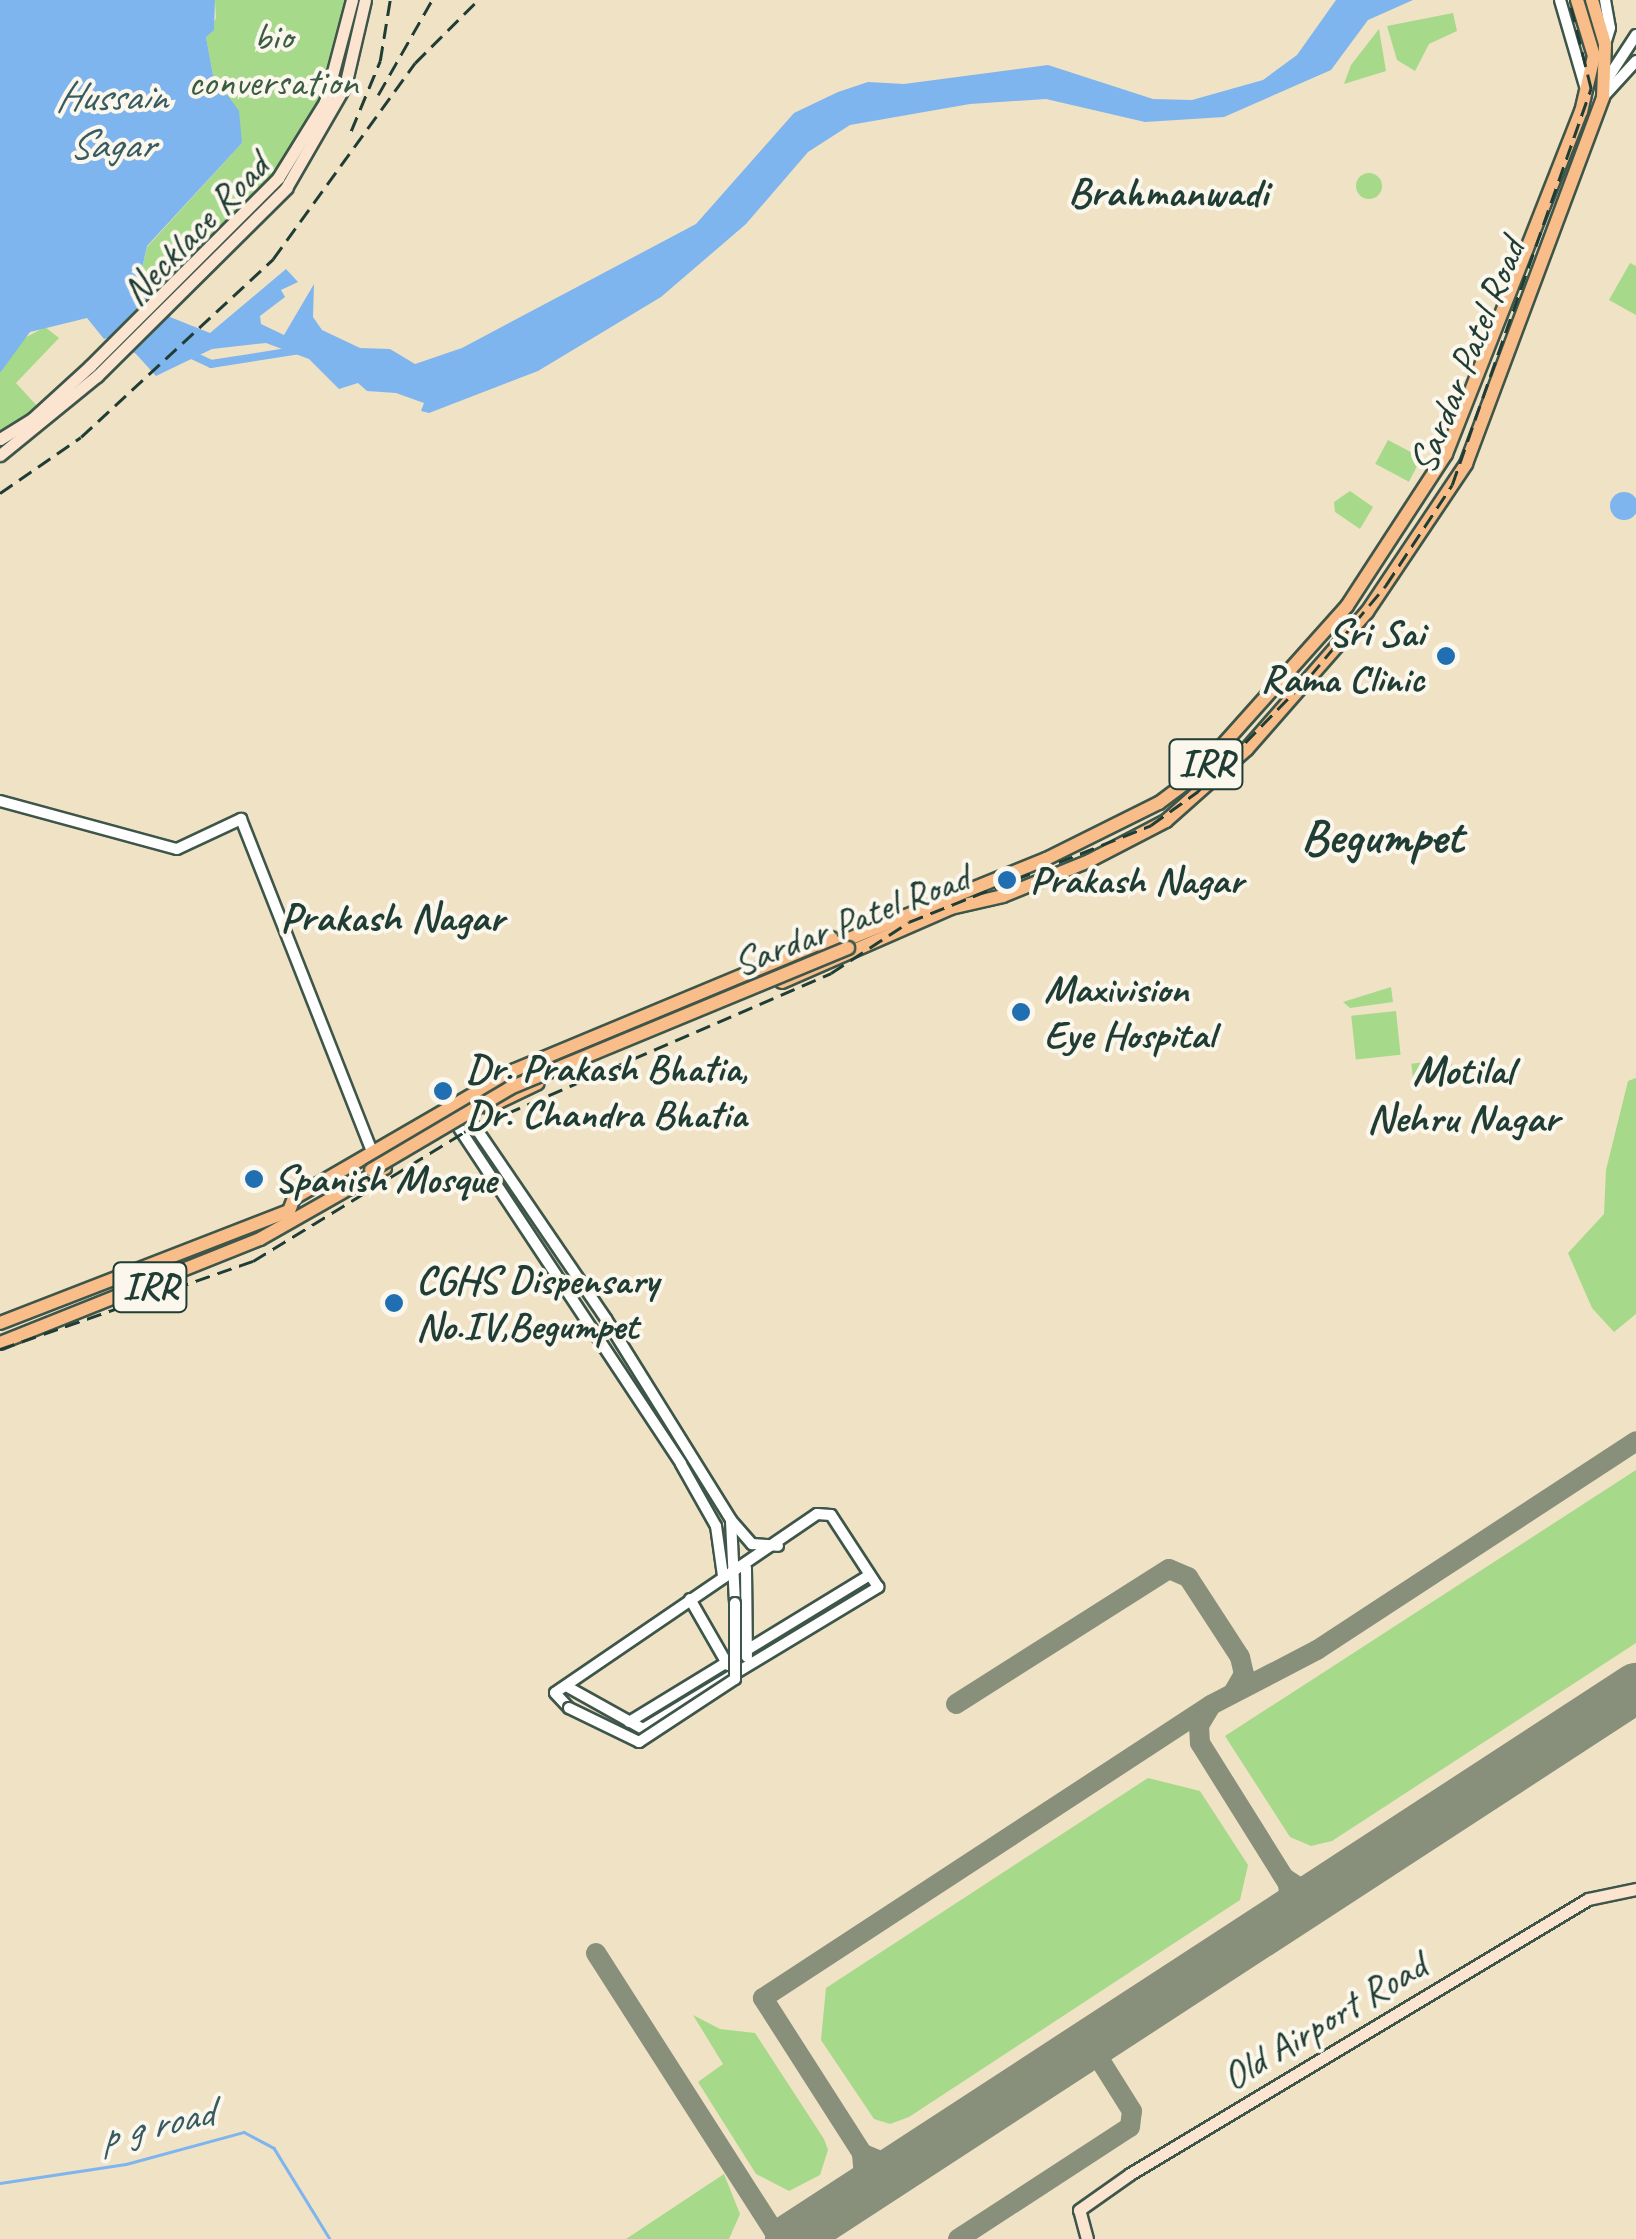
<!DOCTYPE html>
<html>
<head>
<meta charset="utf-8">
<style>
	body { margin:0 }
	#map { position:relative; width:1636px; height:2239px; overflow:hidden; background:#f0e2c5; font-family:Caveat,sans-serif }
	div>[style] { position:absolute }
	.green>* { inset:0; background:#a6da8a; transform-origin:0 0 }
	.round { border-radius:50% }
	.water>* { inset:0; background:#7eb5ee }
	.stream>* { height:2.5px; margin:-1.25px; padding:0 1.25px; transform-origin:1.25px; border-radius:1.25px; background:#7eb5ee }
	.canal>* { height:8px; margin:-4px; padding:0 4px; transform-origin:4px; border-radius:4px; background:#7eb5ee }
	.taxiway>* { height:20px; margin:-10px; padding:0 10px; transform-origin:10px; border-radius:10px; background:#88907c }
	.runway>* { height:50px; margin:-25px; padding:0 25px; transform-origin:25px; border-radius:25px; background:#88907c }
	.roads { filter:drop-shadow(2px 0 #3e564a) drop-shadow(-2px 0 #3e564a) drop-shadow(0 2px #3e564a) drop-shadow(0 -2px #3e564a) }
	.tertiary>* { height:10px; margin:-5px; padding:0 5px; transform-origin:5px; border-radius:5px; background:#fff }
	.secondary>* { height:11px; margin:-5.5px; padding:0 5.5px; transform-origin:5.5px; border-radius:5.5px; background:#fce5d0 }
	.primary>* { height:12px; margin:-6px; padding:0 6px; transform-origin:6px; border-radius:6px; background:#f8bd89 }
	.rail>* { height:2.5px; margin-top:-1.25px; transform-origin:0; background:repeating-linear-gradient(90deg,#1f3d34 0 15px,transparent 0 23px) }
	.bridges { filter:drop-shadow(2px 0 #3e564a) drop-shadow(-2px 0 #3e564a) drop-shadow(0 2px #3e564a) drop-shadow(0 -2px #3e564a) }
	.tertiary-bridge>* { height:10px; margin:-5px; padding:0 5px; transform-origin:5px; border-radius:5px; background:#fff }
	.primary-bridge>* { height:12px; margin:-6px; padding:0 6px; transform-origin:6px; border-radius:6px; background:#f8bd89 }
	.dots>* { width:28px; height:28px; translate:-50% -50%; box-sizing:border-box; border:5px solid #fbf7ec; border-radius:50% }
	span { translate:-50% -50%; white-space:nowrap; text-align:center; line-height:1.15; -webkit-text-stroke:8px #fbf7ec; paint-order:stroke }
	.shield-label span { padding:2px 8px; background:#fbf7ec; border:2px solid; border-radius:8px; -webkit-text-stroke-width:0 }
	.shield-label { font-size:38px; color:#1f3d34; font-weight:700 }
	.park-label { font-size:40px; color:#3a5c45 }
	.street-label { font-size:40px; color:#1f3d34 }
	.poi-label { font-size:40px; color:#1f3d34; font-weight:700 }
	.right { translate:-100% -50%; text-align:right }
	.left { translate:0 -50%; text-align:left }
	.water-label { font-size:42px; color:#375b62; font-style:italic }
	.neighbourhood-label { font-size:42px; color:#1f3d34; font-weight:700 }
	.district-label { font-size:50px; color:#1f3d34; font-weight:700 }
</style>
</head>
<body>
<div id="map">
	<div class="green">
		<i style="clip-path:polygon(215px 0,346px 0,319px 103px,279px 174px,154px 297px,141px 273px,147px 247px,242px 143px,213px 75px,206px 37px,216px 18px)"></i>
		<i style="clip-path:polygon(1453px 13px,1457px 31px,1429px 44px,1415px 71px,1397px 60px,1387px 26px)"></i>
		<i style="clip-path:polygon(1379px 29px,1386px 71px,1344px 84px,1351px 65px)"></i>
		<i class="round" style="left:1356px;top:173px;width:26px;height:26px"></i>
		<i style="clip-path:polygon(1630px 263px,1636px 266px,1636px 315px,1609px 300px)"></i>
		<i style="clip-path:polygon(45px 327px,59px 338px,16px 383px,38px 407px,0 431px,0 373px,21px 340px)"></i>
		<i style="left:1388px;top:440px;width:38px;height:27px;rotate:28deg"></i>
		<i style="clip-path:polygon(1350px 491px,1373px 507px,1360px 529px,1335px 512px,1334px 502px)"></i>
		<i style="clip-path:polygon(1391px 987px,1393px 1002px,1350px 1008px,1343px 1002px)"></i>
		<i style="left:1396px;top:1011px;width:44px;height:45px;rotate:84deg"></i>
		<i style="left:1451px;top:1059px;width:17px;height:40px;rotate:83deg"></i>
		<i style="clip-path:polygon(1636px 1078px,1636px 1314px,1614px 1332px,1592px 1308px,1568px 1253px,1604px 1214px,1606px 1170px,1628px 1081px)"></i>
		<i style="clip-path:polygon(1636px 1470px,1636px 1643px,1332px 1841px,1311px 1846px,1290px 1837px,1225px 1736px)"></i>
		<i style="clip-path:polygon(1148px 1778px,1200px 1791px,1248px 1865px,1240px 1900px,909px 2117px,890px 2124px,874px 2119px,821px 2040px,826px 1988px)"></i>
		<i style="clip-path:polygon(693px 2015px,720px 2029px,755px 2033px,824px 2139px,828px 2150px,820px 2175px,789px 2191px,756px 2174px,698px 2082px,723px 2064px)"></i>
		<i style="clip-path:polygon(724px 2174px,740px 2214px,729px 2239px,626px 2239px)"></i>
	</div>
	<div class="water">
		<i style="clip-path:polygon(0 0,215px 0,214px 30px,206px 37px,213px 75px,239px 111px,242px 143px,147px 246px,141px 273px,172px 310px,170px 317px,210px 333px,286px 269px,298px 282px,281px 290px,285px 297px,260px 316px,261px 324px,284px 335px,314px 284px,313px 317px,322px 330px,360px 348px,390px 349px,415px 364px,462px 348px,696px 224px,794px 113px,838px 92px,868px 82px,904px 84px,1048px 65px,1153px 99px,1192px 100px,1263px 80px,1297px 55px,1336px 0,1413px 0,1368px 20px,1331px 70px,1224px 117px,1145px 122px,1046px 99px,970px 104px,850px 125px,808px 152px,746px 224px,661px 297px,538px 371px,429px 413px,421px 411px,424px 403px,396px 393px,367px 391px,358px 383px,339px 389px,309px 359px,266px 343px,212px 349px,156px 376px,136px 354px,111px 337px,104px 339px,87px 318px,30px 332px,0 373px)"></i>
		<i class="round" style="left:1610px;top:492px;width:28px;height:28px"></i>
	</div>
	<div class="stream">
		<i style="left:0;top:2183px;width:127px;rotate:-8.6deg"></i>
		<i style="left:126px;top:2164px;width:122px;rotate:-15.2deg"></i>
		<i style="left:244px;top:2132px;width:34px;rotate:28deg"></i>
		<i style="left:274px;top:2148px;width:107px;rotate:58.4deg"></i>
	</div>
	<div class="canal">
		<i style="left:192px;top:355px;width:21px;rotate:25deg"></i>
		<i style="left:211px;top:364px;width:90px;rotate:-8.9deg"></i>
	</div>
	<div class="taxiway">
		<i style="left:956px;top:1704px;width:252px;rotate:-32.4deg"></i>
		<i style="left:1169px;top:1569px;width:21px;rotate:23deg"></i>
		<i style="left:1188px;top:1577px;width:95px;rotate:57deg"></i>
		<i style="left:1240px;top:1657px;width:17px;rotate:77deg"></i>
		<i style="left:1244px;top:1674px;width:20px;rotate:120deg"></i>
		<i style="left:1210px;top:1707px;width:21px;rotate:121deg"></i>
		<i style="left:1199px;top:1725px;width:18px;rotate:87deg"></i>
		<i style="left:1200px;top:1743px;width:166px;rotate:58deg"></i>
		<i style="left:1288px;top:1884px;width:18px;rotate:84deg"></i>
		<i style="left:1290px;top:1902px;width:23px;rotate:119deg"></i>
		<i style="left:1286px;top:1879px;width:24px;rotate:33deg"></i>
		<i style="left:1306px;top:1892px;width:21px;rotate:-5deg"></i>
		<i style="left:596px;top:1953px;width:340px;rotate:57.4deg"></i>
		<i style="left:909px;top:2161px;width:18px;rotate:164deg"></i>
		<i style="left:892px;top:2166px;width:33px;rotate:-157deg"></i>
		<i style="left:862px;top:2153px;width:184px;rotate:-122.6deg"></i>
		<i style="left:763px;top:1998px;width:535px;rotate:-33.19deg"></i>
		<i style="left:1211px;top:1705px;width:119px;rotate:-27.4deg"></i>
		<i style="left:1317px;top:1650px;width:381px;rotate:-33.2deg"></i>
		<i style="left:852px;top:2199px;width:25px;rotate:-61deg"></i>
		<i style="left:864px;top:2177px;width:24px;rotate:-95deg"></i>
		<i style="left:958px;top:2239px;width:205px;rotate:-33.1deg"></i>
		<i style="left:1130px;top:2127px;width:16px;rotate:-83deg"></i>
		<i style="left:1132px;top:2111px;width:79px;rotate:-122.1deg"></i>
	</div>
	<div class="runway">
		<i style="left:790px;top:2239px;width:1010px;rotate:-33.08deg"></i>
	</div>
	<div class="roads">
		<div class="tertiary">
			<i style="left:1560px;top:0;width:90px;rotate:73.8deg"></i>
			<i style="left:1605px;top:0;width:28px;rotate:80deg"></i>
			<i style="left:1610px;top:28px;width:17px;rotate:107deg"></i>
			<i style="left:1606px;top:81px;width:55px;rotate:-56.9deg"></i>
			<i style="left:1603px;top:97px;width:49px;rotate:-47.5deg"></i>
			<i style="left:0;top:801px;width:183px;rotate:15.2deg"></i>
			<i style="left:177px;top:849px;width:71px;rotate:-25.1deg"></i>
			<i style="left:241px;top:819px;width:358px;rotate:68.5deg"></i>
			<i style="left:469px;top:1118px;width:243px;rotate:55.7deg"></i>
			<i style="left:606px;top:1319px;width:237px;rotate:58.1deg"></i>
			<i style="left:731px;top:1520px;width:32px;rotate:49deg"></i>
			<i style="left:752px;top:1544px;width:26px;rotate:4deg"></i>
			<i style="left:457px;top:1125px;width:406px;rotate:56.5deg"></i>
			<i style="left:681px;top:1464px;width:71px;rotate:60.6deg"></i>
			<i style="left:716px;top:1526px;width:50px;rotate:82deg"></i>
			<i style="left:731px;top:1521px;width:82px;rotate:87.2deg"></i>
			<i style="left:746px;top:1568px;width:89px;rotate:89.4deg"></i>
			<i style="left:690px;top:1599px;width:76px;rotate:60.1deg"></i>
			<i style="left:566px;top:1686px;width:88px;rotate:29.2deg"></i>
			<i style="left:643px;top:1729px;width:275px;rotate:-31.1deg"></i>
			<i style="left:878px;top:1587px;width:86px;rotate:-123.1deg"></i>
			<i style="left:831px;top:1515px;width:14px;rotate:-176deg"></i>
			<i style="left:817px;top:1514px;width:317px;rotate:145.7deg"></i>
			<i style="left:555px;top:1693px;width:21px;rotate:47deg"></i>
			<i style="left:629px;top:1722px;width:282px;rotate:-31.4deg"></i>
		</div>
		<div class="secondary">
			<i style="left:0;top:439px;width:38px;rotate:-32deg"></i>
			<i style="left:32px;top:419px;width:79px;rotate:-42.4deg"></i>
			<i style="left:90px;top:366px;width:266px;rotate:-45deg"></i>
			<i style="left:278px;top:178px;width:89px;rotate:-58.3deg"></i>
			<i style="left:325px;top:102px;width:106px;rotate:-75.2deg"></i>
			<i style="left:0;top:455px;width:125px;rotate:-39.2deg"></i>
			<i style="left:97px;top:376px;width:267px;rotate:-44.8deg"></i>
			<i style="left:286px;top:188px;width:118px;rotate:-60deg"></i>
			<i style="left:345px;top:86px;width:88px;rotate:-76.9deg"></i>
			<i style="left:1087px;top:2239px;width:30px;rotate:-105deg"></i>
			<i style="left:1079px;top:2210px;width:62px;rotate:-35.2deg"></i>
			<i style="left:1130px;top:2174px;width:534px;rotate:-30.98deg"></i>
			<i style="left:1588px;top:1899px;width:49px;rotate:-11.8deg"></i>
		</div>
		<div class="primary">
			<i style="left:824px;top:949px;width:240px;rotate:-22.1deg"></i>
			<i style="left:1046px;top:859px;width:126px;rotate:-26.4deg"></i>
			<i style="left:1159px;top:803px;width:45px;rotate:-36.9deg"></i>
			<i style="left:1195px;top:776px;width:228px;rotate:-48.2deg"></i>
			<i style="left:1347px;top:606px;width:181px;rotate:-56.9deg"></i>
			<i style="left:1446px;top:454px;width:368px;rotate:-68.5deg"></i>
			<i style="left:1581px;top:112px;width:57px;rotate:-76.9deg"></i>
			<i style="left:1594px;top:56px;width:59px;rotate:-106.9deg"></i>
			<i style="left:782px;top:982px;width:184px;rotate:-23.6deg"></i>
			<i style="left:951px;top:908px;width:53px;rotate:-13deg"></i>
			<i style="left:1003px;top:896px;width:93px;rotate:-22.1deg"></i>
			<i style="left:1089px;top:861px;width:87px;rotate:-27.5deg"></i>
			<i style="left:1166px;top:821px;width:108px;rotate:-41.6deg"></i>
			<i style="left:1247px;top:749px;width:182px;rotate:-48.8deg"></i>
			<i style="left:1367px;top:612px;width:178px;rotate:-56.2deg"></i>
			<i style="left:1466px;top:464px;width:392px;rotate:-69.5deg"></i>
			<i style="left:1603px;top:97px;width:53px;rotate:-87.8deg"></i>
			<i style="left:1605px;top:44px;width:46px;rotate:-106.5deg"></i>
			<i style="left:488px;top:1107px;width:55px;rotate:-25.6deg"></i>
			<i style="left:0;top:1323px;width:310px;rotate:-21.2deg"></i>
			<i style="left:289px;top:1211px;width:14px;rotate:-69deg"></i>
			<i style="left:294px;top:1198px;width:255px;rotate:-30.1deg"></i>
			<i style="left:515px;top:1070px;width:343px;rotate:-22.6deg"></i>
			<i style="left:0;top:1343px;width:280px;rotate:-21.8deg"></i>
			<i style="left:260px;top:1239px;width:144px;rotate:-29.6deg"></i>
		</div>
	</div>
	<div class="rail">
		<i style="left:378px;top:95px;width:109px;rotate:-60.4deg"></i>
		<i style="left:351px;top:131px;width:76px;rotate:-67.5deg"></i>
		<i style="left:380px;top:61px;width:62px;rotate:-80.7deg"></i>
		<i style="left:0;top:493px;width:98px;rotate:-34.7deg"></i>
		<i style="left:81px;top:437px;width:262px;rotate:-42.8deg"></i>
		<i style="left:273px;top:259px;width:242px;rotate:-54.1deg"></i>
		<i style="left:415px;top:63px;width:89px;rotate:-45deg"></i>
		<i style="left:0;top:1349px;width:268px;rotate:-19.2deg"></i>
		<i style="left:253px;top:1261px;width:247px;rotate:-31.4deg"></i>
		<i style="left:464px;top:1132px;width:400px;rotate:-23.4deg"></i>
		<i style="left:831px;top:973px;width:93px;rotate:-33.2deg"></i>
		<i style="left:909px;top:922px;width:261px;rotate:-21.8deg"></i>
		<i style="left:1151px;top:825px;width:57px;rotate:-35.7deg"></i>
		<i style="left:1197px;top:792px;width:162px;rotate:-45.8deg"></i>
		<i style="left:1310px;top:676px;width:119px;rotate:-50.1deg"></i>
		<i style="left:1386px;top:585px;width:120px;rotate:-56.6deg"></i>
		<i style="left:1452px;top:485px;width:420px;rotate:-70.7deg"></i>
		<i style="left:1591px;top:89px;width:92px;rotate:-103.9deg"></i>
	</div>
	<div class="bridges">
		<div class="tertiary-bridge">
			<i style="left:569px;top:1708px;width:78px;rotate:25.9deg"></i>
			<i style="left:639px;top:1742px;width:115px;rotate:-33.3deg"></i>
			<i style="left:735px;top:1679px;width:76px;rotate:-90deg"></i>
		</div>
		<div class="primary-bridge">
			<i style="left:371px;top:1170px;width:161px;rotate:-30.5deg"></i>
			<i style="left:510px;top:1088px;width:366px;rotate:-22.5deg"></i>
		</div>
	</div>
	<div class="dots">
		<i style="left:1446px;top:656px;background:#1f6fb2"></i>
		<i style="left:1007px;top:880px;background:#1f6fb2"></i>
		<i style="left:1021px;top:1012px;background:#1f6fb2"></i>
		<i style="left:443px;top:1091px;background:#1f6fb2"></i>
		<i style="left:254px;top:1179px;background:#1f6fb2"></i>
		<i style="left:394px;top:1303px;background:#1f6fb2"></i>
	</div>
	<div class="shield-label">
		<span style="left:1206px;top:764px">IRR</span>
		<span style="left:150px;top:1287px">IRR</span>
	</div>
	<div class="park-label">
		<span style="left:273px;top:59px">bio<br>conversation</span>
	</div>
	<div class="street-label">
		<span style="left:195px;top:229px;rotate:-46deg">Necklace Road</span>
		<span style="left:1467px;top:356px;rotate:-68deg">Sardar Patel Road</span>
		<span style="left:851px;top:920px;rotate:-21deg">Sardar Patel Road</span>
		<span style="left:1324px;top:2021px;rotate:-31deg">Old Airport Road</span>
	</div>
	<div class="poi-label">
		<span class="right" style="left:1424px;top:656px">Sri Sai<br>Rama Clinic</span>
		<span class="left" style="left:1030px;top:880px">Prakash Nagar</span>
		<span class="left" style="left:1044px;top:1012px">Maxivision<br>Eye Hospital</span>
		<span class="left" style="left:466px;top:1091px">Dr. Prakash Bhatia,<br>Dr. Chandra Bhatia</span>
		<span class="left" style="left:274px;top:1179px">Spanish Mosque</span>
		<span class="left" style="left:416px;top:1303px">CGHS Dispensary<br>No.IV,Begumpet</span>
	</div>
	<div class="water-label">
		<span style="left:111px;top:121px">Hussain<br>Sagar</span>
		<span style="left:156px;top:2125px;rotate:-13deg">p g road</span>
	</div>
	<div class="neighbourhood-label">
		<span style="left:1168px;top:193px">Brahmanwadi</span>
		<span style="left:392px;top:918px">Prakash Nagar</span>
		<span style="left:1463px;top:1095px">Motilal<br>Nehru Nagar</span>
	</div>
	<div class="district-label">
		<span style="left:1382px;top:837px">Begumpet</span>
	</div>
</div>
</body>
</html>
